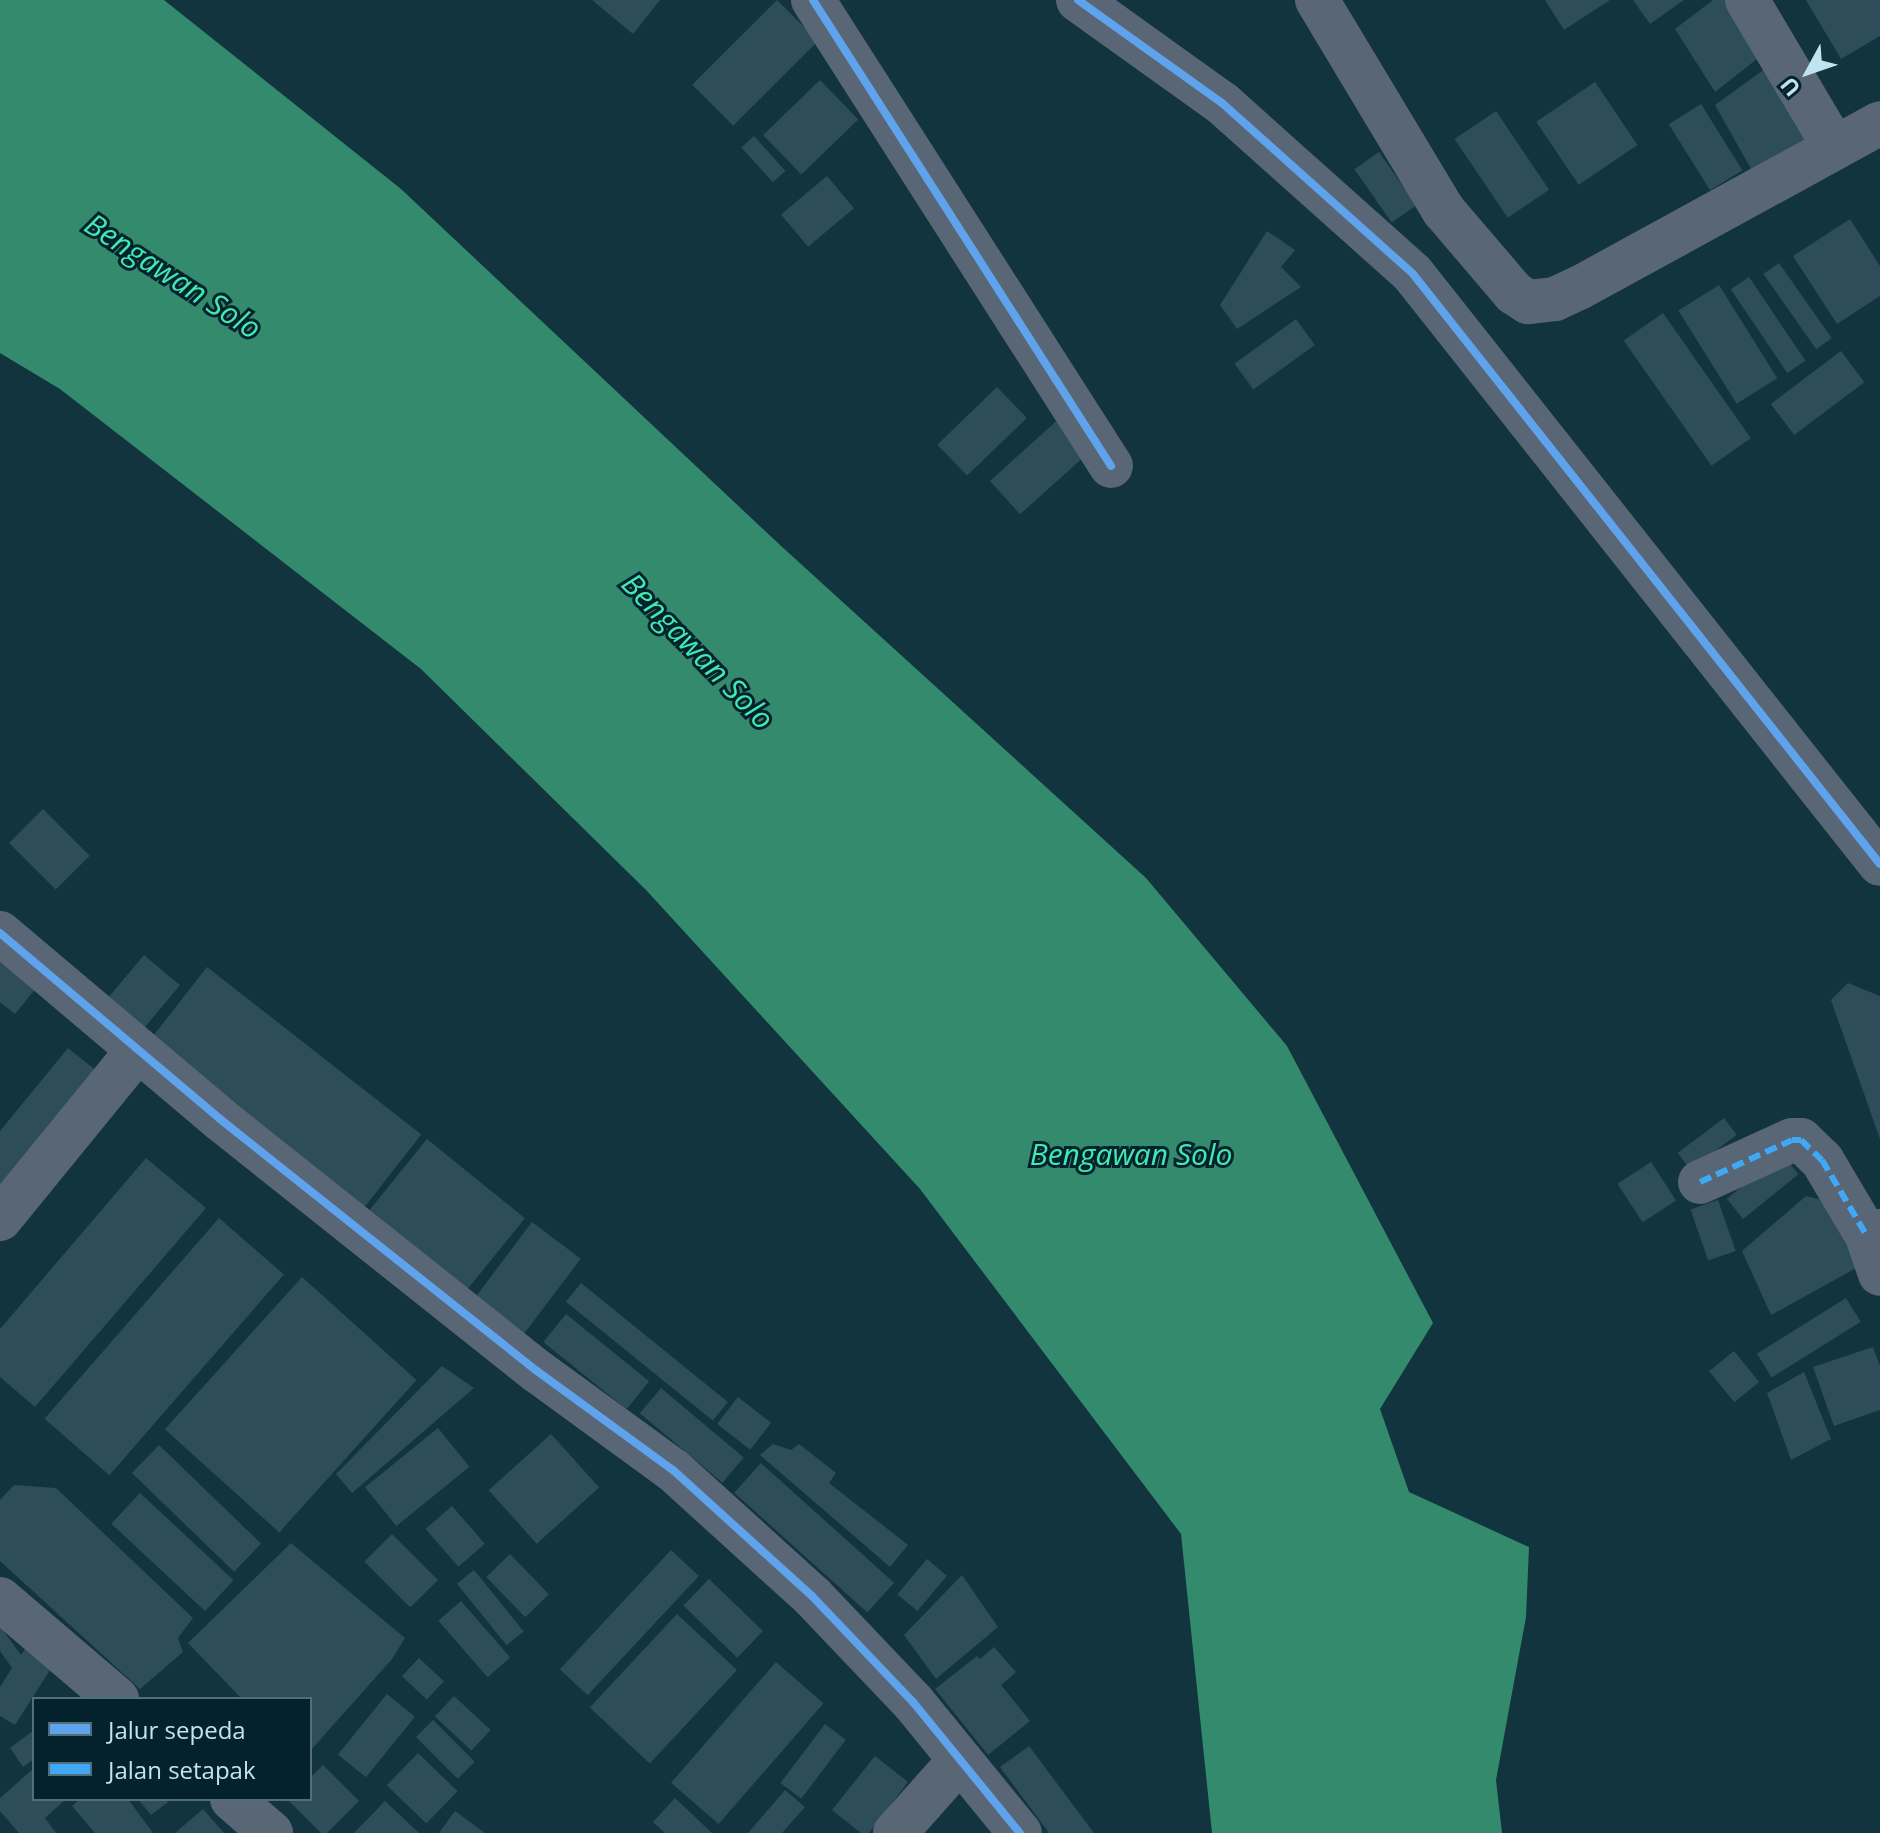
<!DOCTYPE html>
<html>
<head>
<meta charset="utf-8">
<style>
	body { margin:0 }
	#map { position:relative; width:1880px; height:1833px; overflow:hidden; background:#12343e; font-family:"Open Sans",sans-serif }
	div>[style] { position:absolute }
	.water>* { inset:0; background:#348a6c }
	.building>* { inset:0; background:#2e4d5a; transform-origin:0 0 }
	.street>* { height:44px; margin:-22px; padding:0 22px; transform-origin:22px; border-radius:22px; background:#596675 }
	.quiet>* { height:6px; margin-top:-3px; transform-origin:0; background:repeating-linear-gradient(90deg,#3fa9f5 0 12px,transparent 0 18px) }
	.cycleway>* { height:8px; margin:-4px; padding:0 4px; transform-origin:4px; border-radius:4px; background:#60a3ed }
	span { translate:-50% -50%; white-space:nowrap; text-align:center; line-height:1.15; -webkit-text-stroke:6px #04222d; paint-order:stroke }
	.water-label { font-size:30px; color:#41eab0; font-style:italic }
	.legend { position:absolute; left:32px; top:1697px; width:280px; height:104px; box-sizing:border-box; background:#04222d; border:2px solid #506f7b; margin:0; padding:10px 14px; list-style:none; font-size:24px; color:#c1e3f1 }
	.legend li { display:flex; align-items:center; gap:16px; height:40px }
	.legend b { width:40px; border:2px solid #506f7b }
	.north { position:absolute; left:1768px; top:32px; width:80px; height:80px; -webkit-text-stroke:6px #04222d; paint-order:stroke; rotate:230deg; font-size:22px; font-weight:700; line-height:32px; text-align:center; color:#c1e3f1 }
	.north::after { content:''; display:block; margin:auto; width:28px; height:36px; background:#c1e3f1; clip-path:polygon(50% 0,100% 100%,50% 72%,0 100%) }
</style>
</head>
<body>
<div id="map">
	<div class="water">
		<i style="clip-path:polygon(0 0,164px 0,401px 189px,780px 545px,1146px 878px,1287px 1046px,1433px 1323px,1380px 1409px,1409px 1492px,1529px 1547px,1526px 1617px,1496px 1780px,1502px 1833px,1212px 1833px,1181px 1534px,920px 1189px,647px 891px,421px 669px,60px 389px,0 353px)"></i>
	</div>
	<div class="building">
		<i style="clip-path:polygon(592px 0,660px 0,633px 34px)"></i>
		<i style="left:777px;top:0;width:58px;height:120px;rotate:45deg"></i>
		<i style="clip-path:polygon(1545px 0,1610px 0,1564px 30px)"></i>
		<i style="clip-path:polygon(1633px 0,1684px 0,1650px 24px)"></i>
		<i style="clip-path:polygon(1713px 0,1733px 0,1767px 51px,1715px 92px,1675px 29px)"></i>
		<i style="clip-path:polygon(1806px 0,1880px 0,1880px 36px,1841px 59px)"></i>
		<i style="clip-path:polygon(1766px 68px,1808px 140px,1755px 176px,1715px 105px)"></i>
		<i style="left:820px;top:80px;width:55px;height:79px;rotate:46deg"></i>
		<i style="left:1595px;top:82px;width:76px;height:71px;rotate:56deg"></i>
		<i style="left:1701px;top:104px;width:78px;height:38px;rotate:58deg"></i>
		<i style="left:1496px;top:111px;width:95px;height:50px;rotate:56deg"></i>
		<i style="left:754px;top:136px;width:47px;height:17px;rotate:48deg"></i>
		<i style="left:1379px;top:152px;width:65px;height:30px;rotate:55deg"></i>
		<i style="left:827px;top:176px;width:42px;height:60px;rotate:50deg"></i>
		<i style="clip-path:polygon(1850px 219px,1880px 266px,1880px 296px,1837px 324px,1793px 256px)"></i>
		<i style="clip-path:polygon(1267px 231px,1295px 250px,1281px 267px,1301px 287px,1237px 329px,1220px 305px)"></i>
		<i style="left:1779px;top:263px;width:92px;height:19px;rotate:55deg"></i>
		<i style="left:1749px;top:277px;width:101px;height:22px;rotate:56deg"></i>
		<i style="left:1719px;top:285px;width:110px;height:48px;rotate:58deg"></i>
		<i style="left:1663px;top:313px;width:153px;height:48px;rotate:55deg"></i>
		<i style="left:1296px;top:319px;width:32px;height:76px;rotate:54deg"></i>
		<i style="left:1841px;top:351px;width:39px;height:88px;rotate:53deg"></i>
		<i style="left:997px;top:387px;width:43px;height:83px;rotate:46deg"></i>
		<i style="left:1062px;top:416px;width:45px;height:97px;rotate:48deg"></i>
		<i style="left:43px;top:809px;width:66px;height:48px;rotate:45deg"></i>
		<i style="clip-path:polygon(0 948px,41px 982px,15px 1014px,0 1002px)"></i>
		<i style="left:144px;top:955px;width:47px;height:62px;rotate:40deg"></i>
		<i style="left:207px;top:967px;width:272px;height:95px;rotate:38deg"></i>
		<i style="clip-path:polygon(1848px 983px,1880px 996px,1880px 1139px,1831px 1000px)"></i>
		<i style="clip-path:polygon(68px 1048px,103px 1076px,0 1201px,0 1131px)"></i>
		<i style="left:1724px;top:1118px;width:21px;height:58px;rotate:53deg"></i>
		<i style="left:427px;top:1139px;width:126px;height:112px;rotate:39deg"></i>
		<i style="left:1782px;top:1154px;width:26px;height:71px;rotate:51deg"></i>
		<i style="clip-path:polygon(146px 1158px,206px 1208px,35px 1407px,0 1377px,0 1329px)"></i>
		<i style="left:1651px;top:1162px;width:46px;height:40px;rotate:57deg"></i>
		<i style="clip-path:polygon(1806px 1196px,1822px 1200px,1858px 1267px,1771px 1315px,1742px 1251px)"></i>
		<i style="left:1718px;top:1200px;width:54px;height:29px;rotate:71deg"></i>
		<i style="left:219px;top:1218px;width:86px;height:266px;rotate:41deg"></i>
		<i style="left:532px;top:1222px;width:61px;height:106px;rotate:37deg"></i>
		<i style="left:302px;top:1277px;width:154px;height:205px;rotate:42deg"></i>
		<i style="left:581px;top:1283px;width:189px;height:24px;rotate:39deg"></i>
		<i style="left:1846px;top:1298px;width:28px;height:105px;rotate:58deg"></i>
		<i style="left:566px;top:1314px;width:107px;height:36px;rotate:39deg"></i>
		<i style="clip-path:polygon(1873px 1347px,1880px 1366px,1880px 1410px,1834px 1426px,1813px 1367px)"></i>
		<i style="left:1734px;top:1351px;width:40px;height:32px;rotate:51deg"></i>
		<i style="clip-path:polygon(442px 1366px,474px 1388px,352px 1493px,336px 1474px)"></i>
		<i style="clip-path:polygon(1804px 1372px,1831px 1439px,1791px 1460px,1767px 1393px)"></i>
		<i style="left:661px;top:1388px;width:108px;height:33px;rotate:40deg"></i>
		<i style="left:738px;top:1397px;width:42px;height:34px;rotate:38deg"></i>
		<i style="left:438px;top:1428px;width:50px;height:94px;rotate:51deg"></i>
		<i style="left:551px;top:1434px;width:72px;height:84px;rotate:48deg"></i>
		<i style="clip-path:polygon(773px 1444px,791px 1450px,799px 1444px,836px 1473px,829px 1483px,908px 1545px,890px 1567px,760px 1455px)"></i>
		<i style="left:159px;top:1445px;width:142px;height:39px;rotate:44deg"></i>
		<i style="left:761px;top:1463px;width:179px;height:40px;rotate:42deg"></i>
		<i style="clip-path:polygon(14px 1485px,56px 1488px,193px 1618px,178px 1638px,183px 1652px,140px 1689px,0 1561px,0 1500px)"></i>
		<i style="left:140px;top:1493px;width:128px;height:42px;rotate:43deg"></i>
		<i style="left:452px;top:1506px;width:50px;height:35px;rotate:49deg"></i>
		<i style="left:392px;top:1534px;width:65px;height:39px;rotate:45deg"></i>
		<i style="clip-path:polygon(291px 1543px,405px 1638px,392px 1659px,310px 1751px,310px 1699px,242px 1699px,188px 1643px)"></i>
		<i style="left:671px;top:1550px;width:38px;height:163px;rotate:43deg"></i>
		<i style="left:510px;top:1554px;width:56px;height:33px;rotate:46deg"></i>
		<i style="left:927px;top:1559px;width:26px;height:46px;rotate:40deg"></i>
		<i style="left:474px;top:1570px;width:79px;height:22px;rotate:51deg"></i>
		<i style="clip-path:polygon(962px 1575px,998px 1627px,936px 1679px,904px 1635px)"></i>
		<i style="left:709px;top:1579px;width:75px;height:37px;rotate:44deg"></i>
		<i style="left:461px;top:1601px;width:75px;height:30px;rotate:49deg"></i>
		<i style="left:677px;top:1614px;width:82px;height:128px;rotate:43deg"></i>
		<i style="clip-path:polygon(0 1626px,21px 1655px,30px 1642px,57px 1659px,15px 1725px,0 1716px,0 1687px,12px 1668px,0 1651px)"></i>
		<i style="clip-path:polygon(994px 1647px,1016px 1672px,1001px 1685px,1030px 1721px,988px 1755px,935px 1689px,977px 1656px,980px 1659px)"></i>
		<i style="left:419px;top:1658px;width:34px;height:25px;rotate:43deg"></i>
		<i style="left:776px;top:1662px;width:63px;height:160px;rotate:41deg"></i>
		<i style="left:387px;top:1694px;width:36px;height:78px;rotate:39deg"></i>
		<i style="left:454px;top:1696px;width:50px;height:28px;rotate:43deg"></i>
		<i style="left:433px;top:1720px;width:59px;height:24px;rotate:45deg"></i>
		<i style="left:825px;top:1724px;width:26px;height:74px;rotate:37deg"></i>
		<i style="clip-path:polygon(34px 1730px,34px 1759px,23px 1767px,10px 1748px)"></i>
		<i style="clip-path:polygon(1029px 1746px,1094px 1833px,1049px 1833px,1000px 1767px)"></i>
		<i style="left:418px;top:1753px;width:55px;height:45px;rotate:44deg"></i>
		<i style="clip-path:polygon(875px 1756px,908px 1782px,869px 1833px,861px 1833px,832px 1810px)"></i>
		<i style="clip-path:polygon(323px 1765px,359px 1801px,327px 1833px,321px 1833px,287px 1799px,310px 1799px,310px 1778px)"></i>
		<i style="clip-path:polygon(34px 1768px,34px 1799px,66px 1799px,45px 1818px,56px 1833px,19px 1833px,0 1811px,0 1798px)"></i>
		<i style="clip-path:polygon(785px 1790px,805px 1807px,782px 1833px,748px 1833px)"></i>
		<i style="clip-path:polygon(675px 1798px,712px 1833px,665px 1833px,653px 1822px)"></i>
		<i style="clip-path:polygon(80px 1799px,128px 1799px,153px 1833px,95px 1833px,72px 1806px)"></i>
		<i style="clip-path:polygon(138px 1799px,166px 1799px,168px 1802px,151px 1815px)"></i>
		<i style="clip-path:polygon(385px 1801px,419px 1833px,354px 1833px)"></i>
		<i style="clip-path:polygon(203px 1809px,224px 1833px,175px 1833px)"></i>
		<i style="clip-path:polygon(455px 1811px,485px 1833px,439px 1833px)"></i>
	</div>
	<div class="street">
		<i style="left:813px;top:0;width:553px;rotate:57.4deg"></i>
		<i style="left:1078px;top:0;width:177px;rotate:35.6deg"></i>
		<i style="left:1222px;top:103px;width:256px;rotate:41.8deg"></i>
		<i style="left:1413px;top:274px;width:752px;rotate:51.64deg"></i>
		<i style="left:1317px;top:0;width:246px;rotate:59deg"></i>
		<i style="left:1444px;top:211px;width:108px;rotate:49.5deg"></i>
		<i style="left:1514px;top:293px;width:17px;rotate:33deg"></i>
		<i style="left:1528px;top:302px;width:27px;rotate:-6deg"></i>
		<i style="left:1555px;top:299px;width:26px;rotate:-25deg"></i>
		<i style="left:1579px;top:288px;width:343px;rotate:-28.7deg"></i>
		<i style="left:1747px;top:0;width:172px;rotate:59.3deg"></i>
		<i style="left:0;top:933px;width:288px;rotate:40.2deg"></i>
		<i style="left:220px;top:1119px;width:405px;rotate:38.5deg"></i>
		<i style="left:537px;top:1371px;width:168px;rotate:36.1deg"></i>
		<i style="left:673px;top:1470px;width:188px;rotate:42.2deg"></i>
		<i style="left:812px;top:1596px;width:146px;rotate:46.4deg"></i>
		<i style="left:913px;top:1702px;width:169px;rotate:50.8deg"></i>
		<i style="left:1700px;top:1182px;width:101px;rotate:-24.5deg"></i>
		<i style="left:1792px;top:1140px;width:9px"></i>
		<i style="left:1801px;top:1140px;width:29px;rotate:44deg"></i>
		<i style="left:1822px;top:1160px;width:88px;rotate:59.4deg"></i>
		<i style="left:0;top:1219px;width:217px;rotate:-50.8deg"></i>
		<i style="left:1880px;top:1231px;width:14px;rotate:159deg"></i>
		<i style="left:1867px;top:1236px;width:40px;rotate:71.1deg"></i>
		<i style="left:0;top:1599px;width:154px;rotate:40.5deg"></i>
		<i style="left:232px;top:1799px;width:52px;rotate:41.1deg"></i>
		<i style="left:895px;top:1833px;width:98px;rotate:-48.3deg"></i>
	</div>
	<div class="quiet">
		<i style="left:1700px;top:1182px;width:101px;rotate:-24.5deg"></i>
		<i style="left:1792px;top:1140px;width:9px"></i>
		<i style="left:1801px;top:1140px;width:29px;rotate:44deg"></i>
		<i style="left:1822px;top:1160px;width:88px;rotate:59.4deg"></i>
	</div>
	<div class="cycleway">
		<i style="left:813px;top:0;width:553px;rotate:57.4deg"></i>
		<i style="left:1078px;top:0;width:177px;rotate:35.6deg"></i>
		<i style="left:1222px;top:103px;width:256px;rotate:41.8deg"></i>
		<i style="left:1413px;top:274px;width:752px;rotate:51.64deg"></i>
		<i style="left:0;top:933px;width:288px;rotate:40.2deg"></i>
		<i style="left:220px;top:1119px;width:405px;rotate:38.5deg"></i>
		<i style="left:537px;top:1371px;width:168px;rotate:36.1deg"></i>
		<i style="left:673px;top:1470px;width:188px;rotate:42.2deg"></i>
		<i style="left:812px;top:1596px;width:146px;rotate:46.4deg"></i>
		<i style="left:913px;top:1702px;width:169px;rotate:50.8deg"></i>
	</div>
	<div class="water-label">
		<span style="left:173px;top:276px;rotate:33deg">Bengawan Solo</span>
		<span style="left:698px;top:651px;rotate:46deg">Bengawan Solo</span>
		<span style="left:1131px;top:1154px">Bengawan Solo</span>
	</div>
	<ul class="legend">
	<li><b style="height:10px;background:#60a3ed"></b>Jalur sepeda</li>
	<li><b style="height:10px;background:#3fa9f5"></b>Jalan setapak</li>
	</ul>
	<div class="north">U</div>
</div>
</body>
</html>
